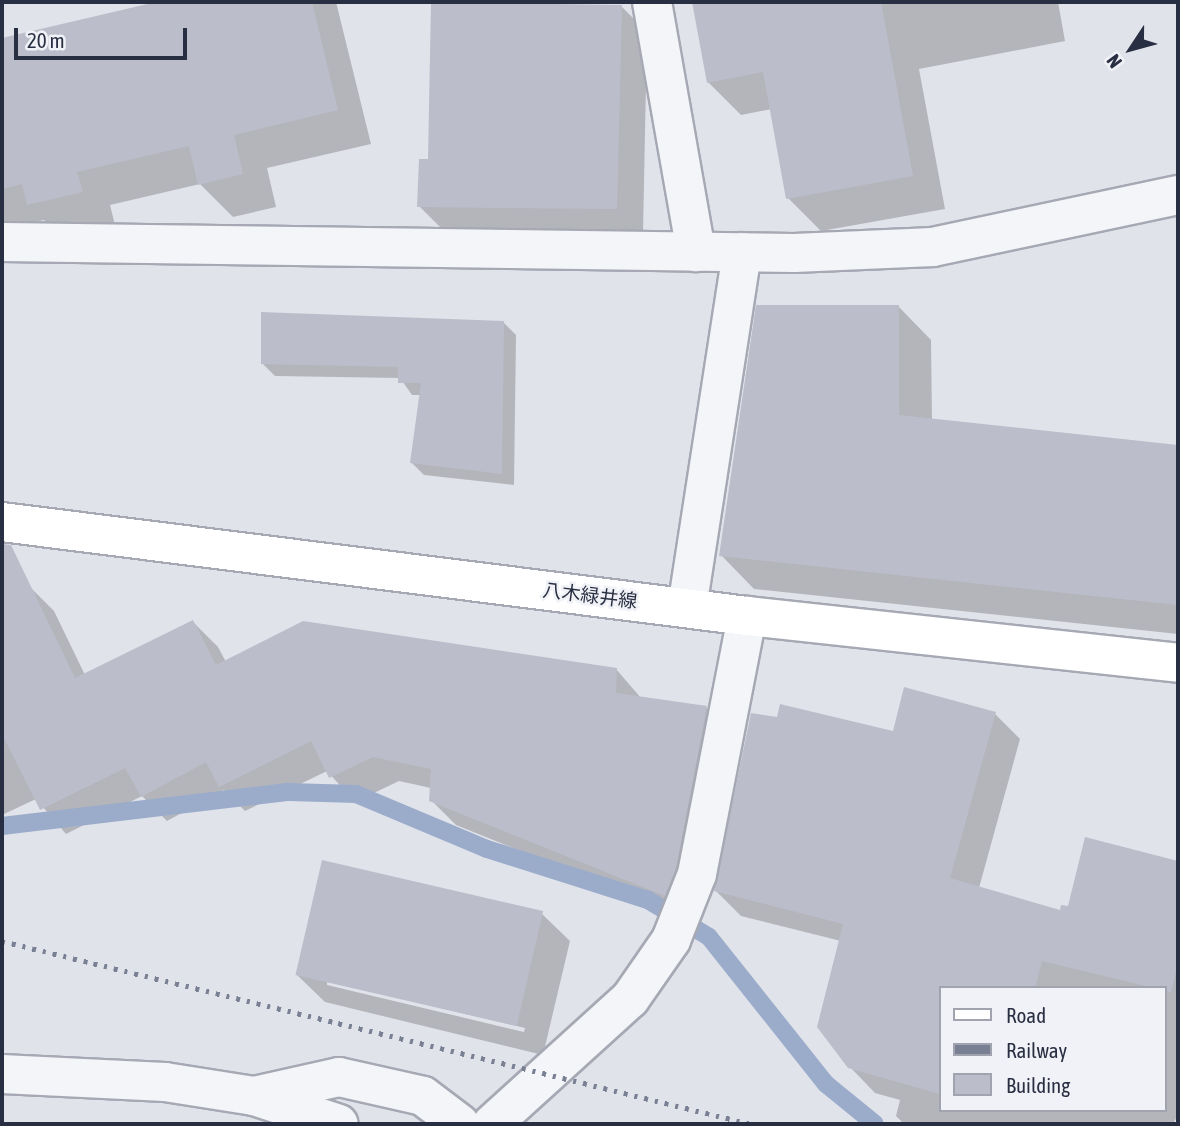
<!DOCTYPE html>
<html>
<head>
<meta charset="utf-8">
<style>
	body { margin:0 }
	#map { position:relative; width:1180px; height:1126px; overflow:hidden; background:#e1e3ea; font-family:"Asap Condensed","Noto Sans JP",sans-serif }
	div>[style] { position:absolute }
	.shadow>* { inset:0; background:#0003 }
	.stream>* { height:18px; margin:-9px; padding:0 9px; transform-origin:9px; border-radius:9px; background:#9baccb }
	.building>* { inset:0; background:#bbbeca; transform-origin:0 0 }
	.roads { filter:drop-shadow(2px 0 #a6a9b4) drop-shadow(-2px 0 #a6a9b4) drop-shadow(0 2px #a6a9b4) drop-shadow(0 -2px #a6a9b4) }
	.minor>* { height:38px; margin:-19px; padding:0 19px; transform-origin:19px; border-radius:19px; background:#f4f5f8 }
	.tertiary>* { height:38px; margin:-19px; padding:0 19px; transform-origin:19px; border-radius:19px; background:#f4f5f8 }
	.secondary>* { height:38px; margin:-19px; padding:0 19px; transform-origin:19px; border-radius:19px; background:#fff }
	.rail>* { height:5px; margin-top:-2.5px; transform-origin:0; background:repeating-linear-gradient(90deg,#7a8094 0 3.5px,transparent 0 10.5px) }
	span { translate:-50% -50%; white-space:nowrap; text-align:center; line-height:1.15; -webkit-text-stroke:5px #f1f2f7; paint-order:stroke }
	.street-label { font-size:19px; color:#292f42 }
	.frame { position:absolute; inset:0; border:4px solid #292f42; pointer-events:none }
	.legend { position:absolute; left:939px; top:986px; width:228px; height:126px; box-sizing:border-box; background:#f1f2f7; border:2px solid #a1a4af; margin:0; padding:9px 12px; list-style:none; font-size:21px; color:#292f42 }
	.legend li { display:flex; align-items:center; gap:14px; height:35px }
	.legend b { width:35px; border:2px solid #a1a4af }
	.north { position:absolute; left:1096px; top:14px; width:70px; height:70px; -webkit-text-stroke:5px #f1f2f7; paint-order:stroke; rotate:234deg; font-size:19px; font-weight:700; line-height:28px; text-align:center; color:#292f42 }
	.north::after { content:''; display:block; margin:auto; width:24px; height:32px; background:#292f42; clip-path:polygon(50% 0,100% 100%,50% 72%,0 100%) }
	.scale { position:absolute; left:14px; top:28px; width:173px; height:32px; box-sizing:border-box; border:4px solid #292f42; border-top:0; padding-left:9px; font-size:21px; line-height:24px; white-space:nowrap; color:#292f42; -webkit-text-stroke:5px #f1f2f7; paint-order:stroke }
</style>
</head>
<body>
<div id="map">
	<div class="shadow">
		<i style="clip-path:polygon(164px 2px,336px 2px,371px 144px,267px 168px,276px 207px,233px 217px,200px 184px,110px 205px,115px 225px,62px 238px,44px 220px,2px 230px,2px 39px)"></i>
		<i style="clip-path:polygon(694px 2px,1058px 2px,1065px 41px,919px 69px,945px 209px,821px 231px,788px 198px,772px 109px,741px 115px,708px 82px)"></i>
		<i style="clip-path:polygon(621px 6px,647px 32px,643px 234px,445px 232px,419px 206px,430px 161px)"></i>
		<i style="clip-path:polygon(898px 306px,931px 340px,932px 420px,1178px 446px,1178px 634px,754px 589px,721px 555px)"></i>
		<i style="clip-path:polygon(503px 322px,516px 335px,514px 485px,424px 475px,412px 463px,421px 395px,412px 395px,400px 378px,275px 376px,262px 363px)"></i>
		<i style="clip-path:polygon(29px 586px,54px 611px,85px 675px,193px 622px,218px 647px,226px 662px,616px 669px,641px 698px,706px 708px,731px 733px,690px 919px,456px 825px,431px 800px,431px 788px,399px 781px,355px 802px,327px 771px,245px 811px,224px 790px,167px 821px,142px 796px,66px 834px,36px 799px,2px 815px,2px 599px)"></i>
		<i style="clip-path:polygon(evenodd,995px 714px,1020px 739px,979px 888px,1061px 912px,1069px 908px,1086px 840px,1178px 863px,1178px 1115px,1173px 1124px,904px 1124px,896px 1116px,900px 1100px,875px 1093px,850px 1067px,841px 941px,741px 916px,716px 891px,894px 733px,995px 714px,940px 988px,1164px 988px,1164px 1110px,940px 1110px,940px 988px)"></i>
		<i style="clip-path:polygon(evenodd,542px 914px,570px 941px,543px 1055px,325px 1002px,297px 975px,542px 914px,327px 981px,525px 1028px,524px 1032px,327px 985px,327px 981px)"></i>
	</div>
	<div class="stream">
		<i style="left:2px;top:826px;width:289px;rotate:-6.8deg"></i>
		<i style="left:289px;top:792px;width:67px;rotate:1.7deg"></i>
		<i style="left:356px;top:794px;width:142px;rotate:22.8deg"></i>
		<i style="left:487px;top:849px;width:169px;rotate:17.6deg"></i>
		<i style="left:648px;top:900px;width:71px;rotate:31.2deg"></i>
		<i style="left:709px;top:937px;width:188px;rotate:51.5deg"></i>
		<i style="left:826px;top:1084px;width:63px;rotate:39.2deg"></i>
	</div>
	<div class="building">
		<i style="clip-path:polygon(156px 2px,312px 2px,338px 110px,234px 135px,243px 174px,198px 185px,189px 146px,77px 172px,83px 192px,27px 205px,22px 184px,2px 189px,2px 38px)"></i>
		<i style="clip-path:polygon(431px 2px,622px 5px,617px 209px,417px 207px,419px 159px,428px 159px)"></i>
		<i style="clip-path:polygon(692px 2px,881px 2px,913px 176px,786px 199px,763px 72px,707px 83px)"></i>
		<i style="clip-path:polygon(756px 305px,899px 305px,899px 415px,1178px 445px,1178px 605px,719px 556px)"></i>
		<i style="clip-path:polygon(261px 312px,504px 321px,502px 474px,410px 463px,421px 383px,398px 383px,398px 367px,261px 364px)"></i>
		<i style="clip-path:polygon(2px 544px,11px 545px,75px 678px,193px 620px,216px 665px,303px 621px,617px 668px,616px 693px,707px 706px,676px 868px,665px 896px,429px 801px,431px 769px,373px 757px,329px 778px,311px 741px,219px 787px,206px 762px,141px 797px,125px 768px,40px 810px,2px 734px)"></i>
		<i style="clip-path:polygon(904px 687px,996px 712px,950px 878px,1060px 910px,1061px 905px,1068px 906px,1085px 837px,1178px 861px,1178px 963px,1171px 992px,1042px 961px,1035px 988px,940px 988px,940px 1094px,848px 1068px,817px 1027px,843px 924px,714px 891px,751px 713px,777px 717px,780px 704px,893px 731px)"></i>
		<i style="left:322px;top:860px;width:227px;height:118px;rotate:13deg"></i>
	</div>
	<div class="roads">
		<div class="minor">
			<i style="left:652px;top:2px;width:254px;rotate:80deg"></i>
			<i style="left:2px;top:242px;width:792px;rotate:0.8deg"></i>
			<i style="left:794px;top:253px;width:139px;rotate:-2.5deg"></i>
			<i style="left:933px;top:247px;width:250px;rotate:-12deg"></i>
			<i style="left:687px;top:608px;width:360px;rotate:-81.2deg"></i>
			<i style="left:254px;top:1096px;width:87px;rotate:-12.6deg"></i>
			<i style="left:339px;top:1077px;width:86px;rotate:12.7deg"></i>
			<i style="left:423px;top:1096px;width:46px;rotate:37.1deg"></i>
			<i style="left:492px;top:1124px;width:186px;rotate:-42.2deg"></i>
			<i style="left:630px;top:999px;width:72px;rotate:-55.2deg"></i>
			<i style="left:671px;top:940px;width:71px;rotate:-68.5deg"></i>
			<i style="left:697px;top:874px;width:263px;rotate:-79deg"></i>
		</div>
		<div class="tertiary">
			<i style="left:2px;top:1074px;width:163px;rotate:2.8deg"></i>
			<i style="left:165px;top:1082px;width:90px;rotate:8.9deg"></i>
			<i style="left:254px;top:1096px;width:89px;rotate:18.2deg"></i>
		</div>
		<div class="secondary">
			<i style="left:2px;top:522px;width:751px;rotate:7.19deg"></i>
			<i style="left:747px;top:616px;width:434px;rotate:6.2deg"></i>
		</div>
	</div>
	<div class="rail">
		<i style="left:2px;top:941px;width:771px;rotate:13.73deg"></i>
	</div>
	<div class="street-label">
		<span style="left:590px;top:596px;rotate:7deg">八木緑井線</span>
	</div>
	<div class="frame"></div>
	<ul class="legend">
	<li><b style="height:9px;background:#fff"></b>Road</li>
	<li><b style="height:9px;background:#7a8094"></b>Railway</li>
	<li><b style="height:19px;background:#bbbeca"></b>Building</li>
	</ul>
	<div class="north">N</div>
	<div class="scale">20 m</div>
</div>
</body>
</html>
